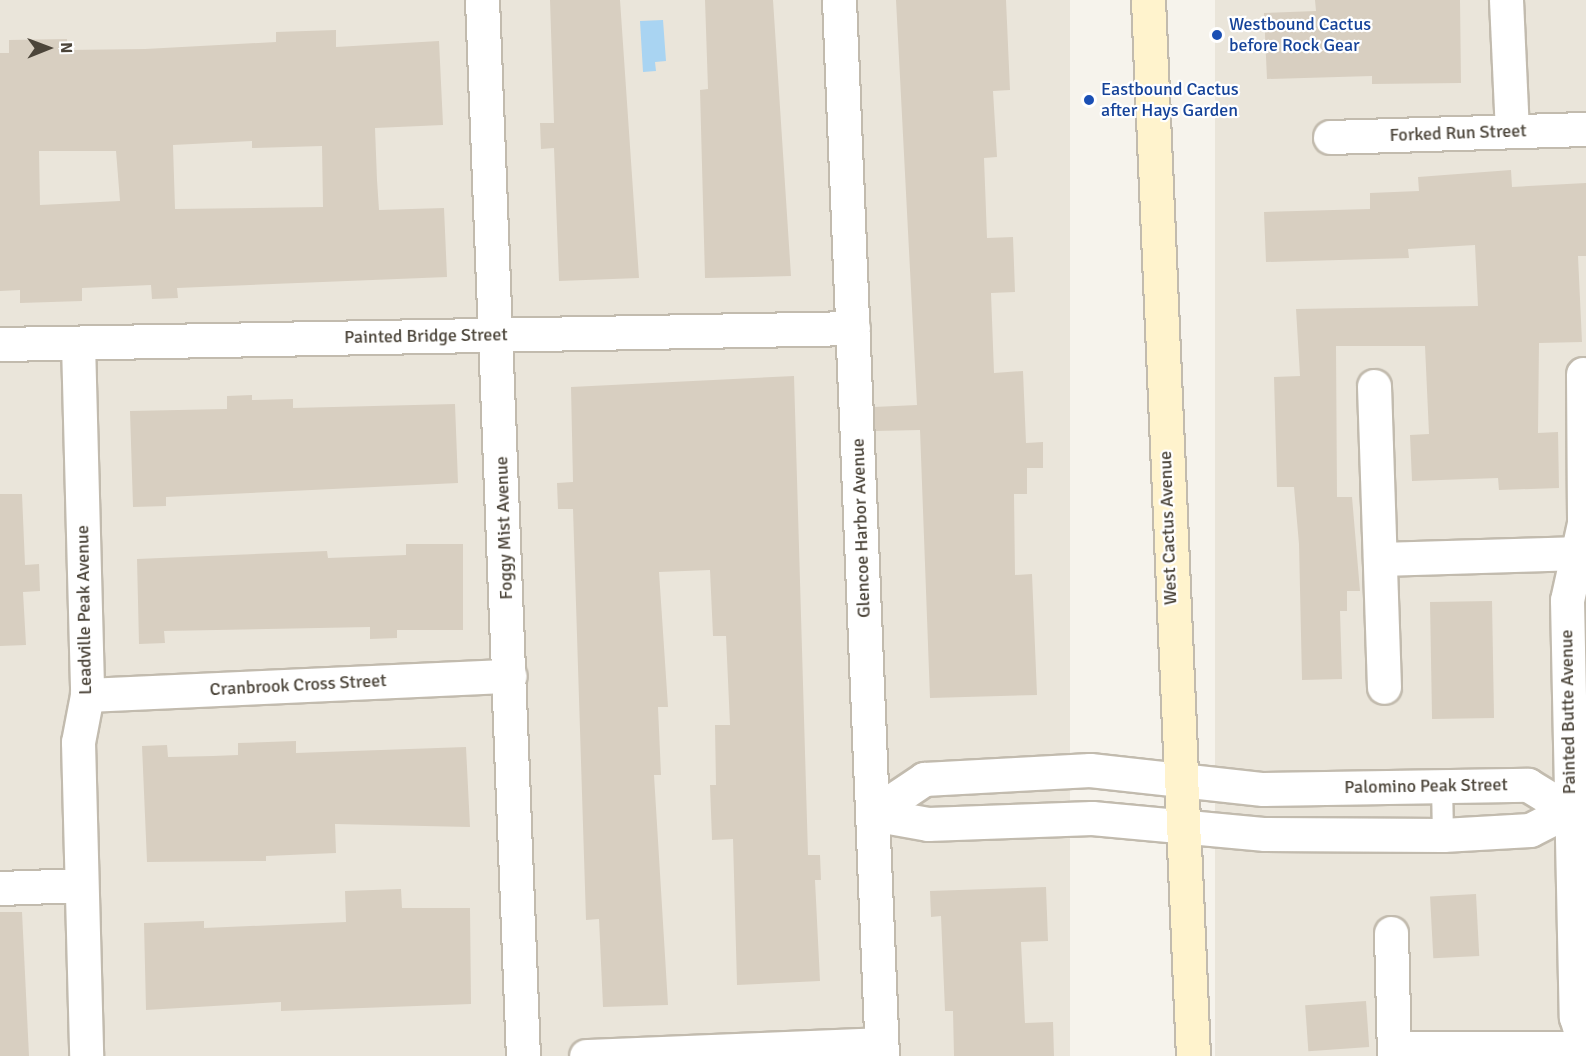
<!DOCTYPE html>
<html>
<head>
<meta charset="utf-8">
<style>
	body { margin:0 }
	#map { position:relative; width:1586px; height:1056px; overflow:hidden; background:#f6f3ec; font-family:Signika,sans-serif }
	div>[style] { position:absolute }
	.residential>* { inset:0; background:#eae5da; transform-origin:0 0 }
	.water>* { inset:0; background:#a9d4f2 }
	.building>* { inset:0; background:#d8cfc1; transform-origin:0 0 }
	.roads { filter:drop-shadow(2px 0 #c2bbae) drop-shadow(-2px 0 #c2bbae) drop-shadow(0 2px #c2bbae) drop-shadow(0 -2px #c2bbae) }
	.lane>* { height:20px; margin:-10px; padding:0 10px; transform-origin:10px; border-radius:10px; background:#fff }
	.street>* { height:33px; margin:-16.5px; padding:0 16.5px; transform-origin:16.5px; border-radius:16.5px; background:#fff }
	.secondary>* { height:33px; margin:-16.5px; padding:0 16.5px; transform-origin:16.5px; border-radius:16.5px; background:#fff3cd }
	.dots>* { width:16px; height:16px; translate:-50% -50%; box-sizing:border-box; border:3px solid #fff; border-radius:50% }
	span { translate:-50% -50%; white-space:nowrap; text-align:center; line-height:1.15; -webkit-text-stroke:4.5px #fff; paint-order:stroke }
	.transit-label { font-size:18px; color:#164399 }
	.left { translate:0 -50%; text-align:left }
	.street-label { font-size:18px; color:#4b4439 }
	.north { position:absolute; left:18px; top:18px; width:60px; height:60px; -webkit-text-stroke:4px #fff; paint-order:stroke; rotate:89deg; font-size:16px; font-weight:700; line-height:24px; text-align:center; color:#4b4439 }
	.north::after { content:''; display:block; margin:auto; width:21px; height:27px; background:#4b4439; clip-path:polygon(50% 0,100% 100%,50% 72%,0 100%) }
</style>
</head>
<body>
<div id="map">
	<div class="residential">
		<i style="left:0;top:0;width:1070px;height:1056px"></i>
		<i style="left:1215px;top:0;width:371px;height:1057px"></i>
	</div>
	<div class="water">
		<i style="clip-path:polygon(663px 20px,666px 61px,655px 62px,656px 71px,643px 72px,640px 21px)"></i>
	</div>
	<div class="building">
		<i style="clip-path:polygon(550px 0,620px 0,639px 278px,559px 281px,554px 148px,541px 149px,540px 123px,554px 123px)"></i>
		<i style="clip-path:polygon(705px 0,773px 0,791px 276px,705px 278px,700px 90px,708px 89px)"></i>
		<i style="clip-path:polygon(896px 0,1006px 0,1010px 90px,993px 91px,997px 157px,984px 158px,987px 238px,1013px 237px,1015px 292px,991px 293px,994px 373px,1023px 371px,1026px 443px,1043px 442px,1043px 468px,1027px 468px,1027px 494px,1014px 494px,1015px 575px,1032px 574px,1037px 695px,930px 698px,920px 430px,875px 431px,874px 407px,917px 405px)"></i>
		<i style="clip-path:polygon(1315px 0,1460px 0,1461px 83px,1372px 84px,1372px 76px,1267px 79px,1264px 13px,1316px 11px)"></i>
		<i style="clip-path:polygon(evenodd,336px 30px,336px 47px,439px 41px,443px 125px,375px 128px,377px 180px,379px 210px,444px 208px,447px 277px,177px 288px,178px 298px,152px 299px,151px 285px,82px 288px,82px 301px,20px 303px,20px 290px,0 291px,0 53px,9px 53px,9px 40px,67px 39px,67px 50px,145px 49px,276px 42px,276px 32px,336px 30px,252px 141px,252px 148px,322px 146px,323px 207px,175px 209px,173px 145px,252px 141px,336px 30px,39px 151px,116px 151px,120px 201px,40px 205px,39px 151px)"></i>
		<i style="clip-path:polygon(1511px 170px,1512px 187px,1586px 183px,1586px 256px,1578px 256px,1582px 342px,1539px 343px,1538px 433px,1558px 432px,1559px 488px,1499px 490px,1498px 478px,1412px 481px,1410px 435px,1429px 434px,1425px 346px,1336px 346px,1337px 497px,1352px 497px,1360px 591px,1347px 591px,1347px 611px,1340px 611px,1342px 679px,1302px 680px,1299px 544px,1294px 487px,1277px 487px,1274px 377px,1300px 376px,1296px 309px,1478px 306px,1475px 245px,1408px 249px,1409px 258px,1266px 262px,1264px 212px,1370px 209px,1370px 193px,1419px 191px,1418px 177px)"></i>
		<i style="clip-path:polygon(794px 376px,808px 855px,820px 855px,821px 880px,815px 880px,820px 981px,737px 985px,733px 839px,712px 840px,710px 785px,716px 785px,715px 725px,730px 725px,726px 636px,713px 636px,710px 570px,659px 572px,668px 707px,658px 707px,661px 775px,654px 775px,668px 1005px,603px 1007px,599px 919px,586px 920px,573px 509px,558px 509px,557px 483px,573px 482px,571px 387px)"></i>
		<i style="clip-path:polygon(252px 395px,252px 400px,293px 399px,293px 408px,455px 404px,458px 483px,166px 497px,166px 506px,133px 507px,130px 411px,227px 409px,227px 396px)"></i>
		<i style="clip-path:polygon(0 494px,22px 494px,25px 565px,39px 564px,40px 591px,23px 592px,26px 645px,0 646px)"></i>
		<i style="clip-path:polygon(406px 544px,463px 544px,463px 630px,397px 630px,397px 638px,370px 639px,370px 627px,164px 631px,165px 643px,139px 644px,137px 559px,327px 551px,328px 558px,406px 555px)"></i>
		<i style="left:1492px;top:601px;width:117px;height:62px;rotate:89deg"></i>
		<i style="clip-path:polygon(296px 741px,296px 753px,466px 747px,470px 827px,335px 824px,336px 853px,266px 856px,266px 861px,147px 862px,142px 746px,167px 745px,168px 757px,213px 756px,238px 755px,238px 743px)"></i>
		<i style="clip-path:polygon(1046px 887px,1048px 941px,1021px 942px,1025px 1023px,1053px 1022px,1054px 1056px,954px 1056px,953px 1011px,945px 1011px,941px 916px,931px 917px,930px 891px)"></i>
		<i style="clip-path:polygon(401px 889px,402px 908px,470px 908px,471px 1004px,281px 1011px,281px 1002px,146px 1010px,144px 923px,204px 921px,204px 928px,346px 922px,345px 891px)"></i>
		<i style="left:1476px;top:894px;width:62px;height:46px;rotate:87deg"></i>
		<i style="clip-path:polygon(0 912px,22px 912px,29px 1056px,0 1056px)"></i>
		<i style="left:1366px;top:1001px;width:46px;height:61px;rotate:86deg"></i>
	</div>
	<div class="roads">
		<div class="lane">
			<i style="left:1442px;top:784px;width:51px;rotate:88.9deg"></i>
		</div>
		<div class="street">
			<i style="left:482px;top:0;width:1057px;rotate:87.78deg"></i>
			<i style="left:839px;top:0;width:1057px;rotate:87.67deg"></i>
			<i style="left:1506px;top:0;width:131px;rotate:87.4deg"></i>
			<i style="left:1330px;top:137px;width:256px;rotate:-1.8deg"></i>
			<i style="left:78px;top:343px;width:352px;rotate:88.5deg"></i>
			<i style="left:87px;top:695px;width:48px;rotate:100.8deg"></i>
			<i style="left:78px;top:742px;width:314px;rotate:88.5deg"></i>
			<i style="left:0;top:344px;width:853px;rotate:-1.07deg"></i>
			<i style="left:1583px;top:374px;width:149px;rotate:89.6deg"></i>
			<i style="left:1584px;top:523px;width:79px;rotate:102.4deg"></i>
			<i style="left:1567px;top:600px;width:417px;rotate:88.8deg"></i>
			<i style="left:1576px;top:1017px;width:34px;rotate:73deg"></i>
			<i style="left:1374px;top:386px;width:301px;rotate:88.1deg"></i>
			<i style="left:1380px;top:559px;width:206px;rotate:-1.7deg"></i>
			<i style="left:87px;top:695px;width:423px;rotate:-2.6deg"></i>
			<i style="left:872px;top:814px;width:63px;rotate:-33.9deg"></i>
			<i style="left:924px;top:779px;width:166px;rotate:-3.1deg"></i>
			<i style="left:1090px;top:770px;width:174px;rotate:6.3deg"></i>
			<i style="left:1263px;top:789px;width:265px;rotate:-0.9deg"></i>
			<i style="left:1528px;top:785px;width:48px;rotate:31.4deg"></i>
			<i style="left:872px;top:814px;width:57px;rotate:10.1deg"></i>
			<i style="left:928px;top:824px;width:164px;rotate:-2.1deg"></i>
			<i style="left:1092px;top:818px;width:174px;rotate:5.3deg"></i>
			<i style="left:1265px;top:834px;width:178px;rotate:0.3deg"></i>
			<i style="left:1443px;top:835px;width:87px;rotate:-3.3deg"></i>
			<i style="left:1530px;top:830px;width:44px;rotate:-27.1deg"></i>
			<i style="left:0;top:888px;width:81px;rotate:-2.1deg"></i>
			<i style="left:1391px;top:933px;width:123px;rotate:88.6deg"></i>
			<i style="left:1394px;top:1048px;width:192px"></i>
			<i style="left:586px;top:1056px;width:295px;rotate:-2.3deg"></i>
		</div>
		<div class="secondary">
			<i style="left:1148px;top:0;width:1057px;rotate:87.56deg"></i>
		</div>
	</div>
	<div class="dots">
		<i style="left:1217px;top:35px;background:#1a4fb4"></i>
		<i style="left:1089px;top:100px;background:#1a4fb4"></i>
	</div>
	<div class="transit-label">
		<span class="left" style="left:1229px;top:35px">Westbound Cactus<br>before Rock Gear</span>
		<span class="left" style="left:1101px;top:100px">Eastbound Cactus<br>after Hays Garden</span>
	</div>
	<div class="street-label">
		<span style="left:1458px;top:133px;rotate:-2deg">Forked Run Street</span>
		<span style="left:426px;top:336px;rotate:-1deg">Painted Bridge Street</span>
		<span style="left:504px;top:528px;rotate:-92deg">Foggy Mist Avenue</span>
		<span style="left:861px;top:528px;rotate:-92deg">Glencoe Harbor Avenue</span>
		<span style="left:1168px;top:528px;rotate:-92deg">West Cactus Avenue</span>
		<span style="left:84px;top:610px;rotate:-91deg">Leadville Peak Avenue</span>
		<span style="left:298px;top:685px;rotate:-3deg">Cranbrook Cross Street</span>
		<span style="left:1568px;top:712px;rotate:-91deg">Painted Butte Avenue</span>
		<span style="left:1426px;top:786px;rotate:-1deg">Palomino Peak Street</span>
	</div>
	<div class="north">N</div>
</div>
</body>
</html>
